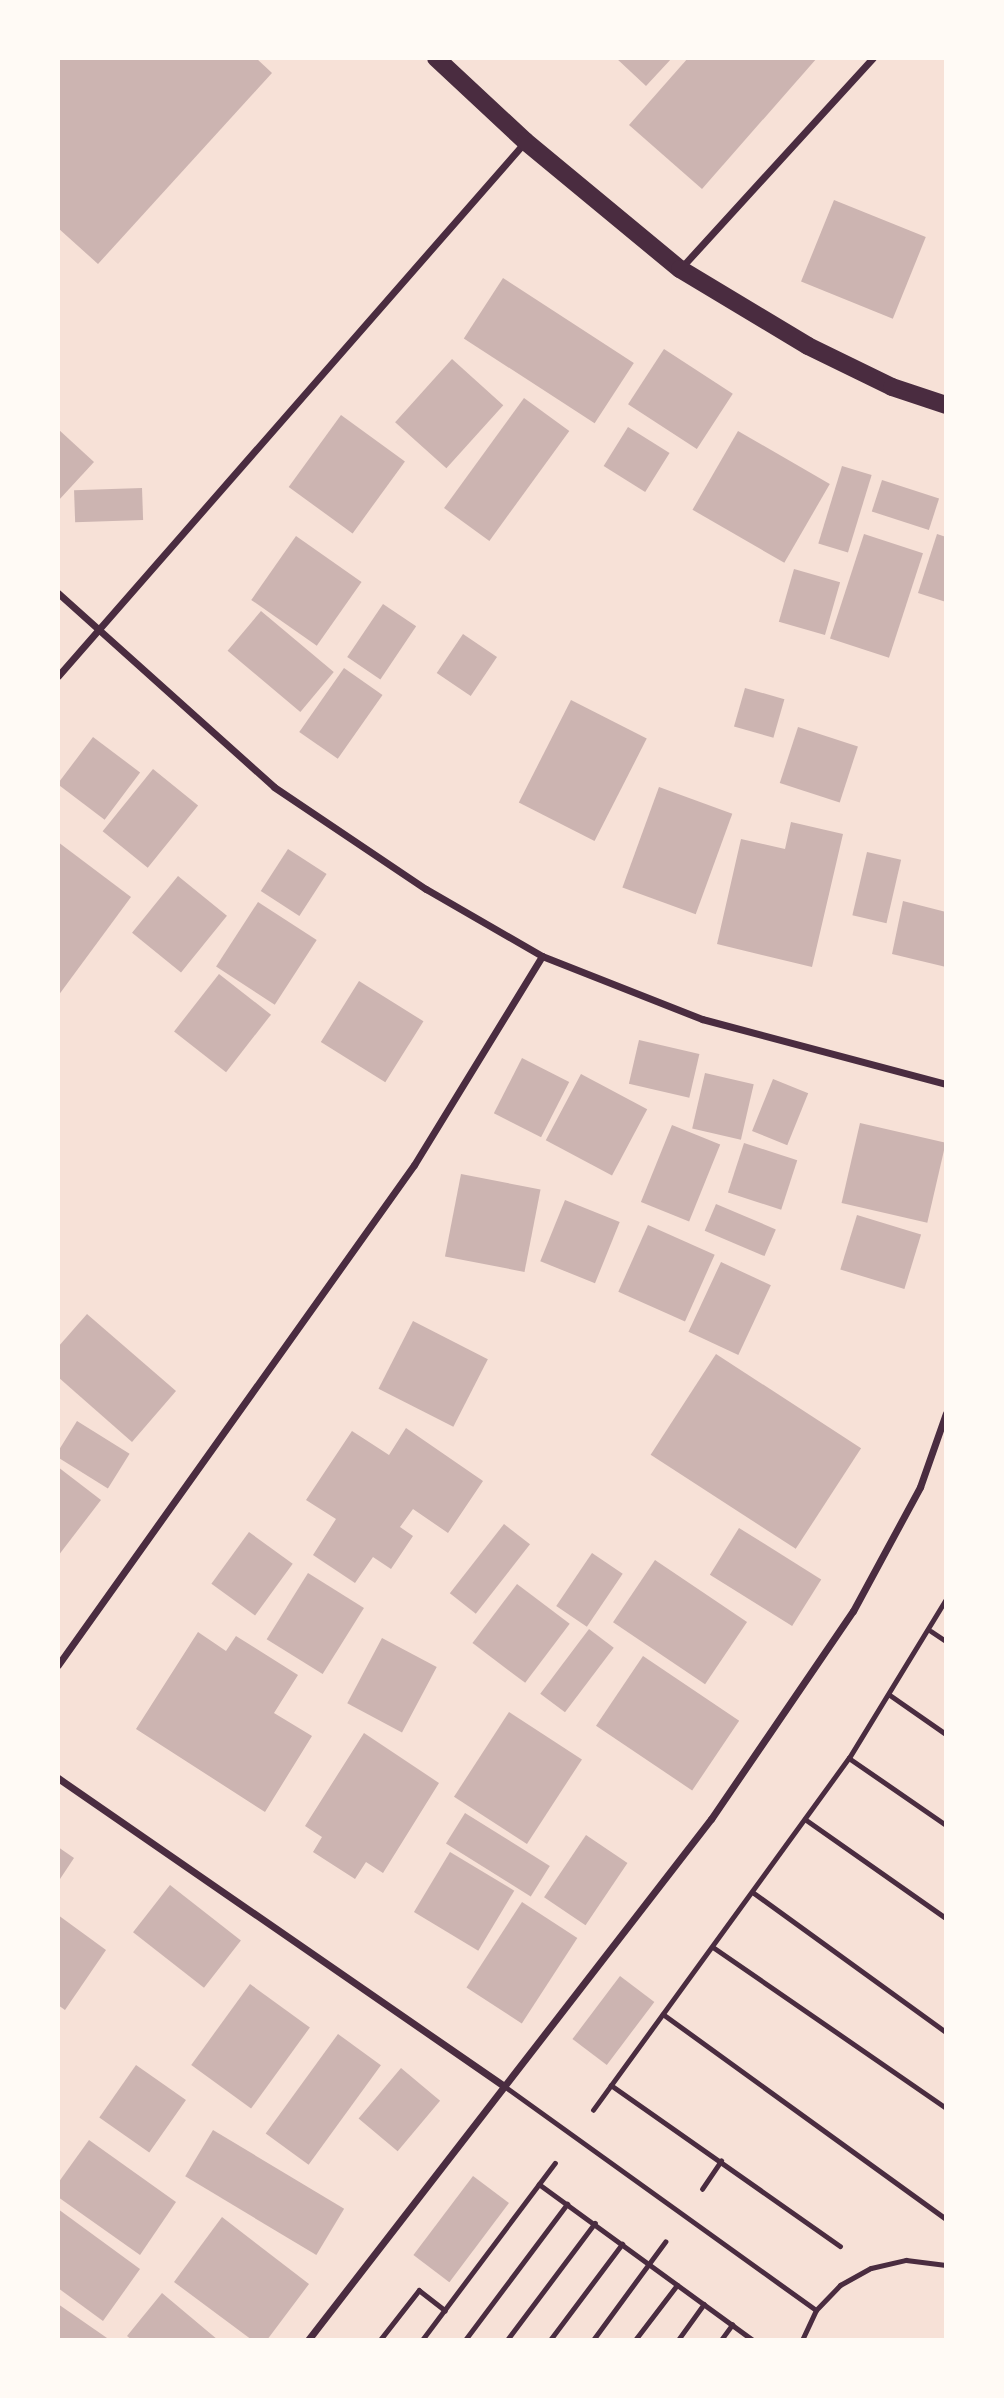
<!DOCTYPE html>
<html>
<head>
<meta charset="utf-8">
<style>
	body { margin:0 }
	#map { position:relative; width:1004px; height:2398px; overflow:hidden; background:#f7e1d7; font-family:"Noto Serif",serif }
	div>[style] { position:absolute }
	.building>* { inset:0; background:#ccb4b1; transform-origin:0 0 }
	.path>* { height:4.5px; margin:-2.25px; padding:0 2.25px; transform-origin:2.25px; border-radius:2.25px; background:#4a2c40 }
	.service>* { height:5px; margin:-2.5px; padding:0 2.5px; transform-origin:2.5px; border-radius:2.5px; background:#4a2c40 }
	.minor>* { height:7px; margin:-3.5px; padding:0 3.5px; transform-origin:3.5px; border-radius:3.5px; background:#4a2c40 }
	.primary>* { height:18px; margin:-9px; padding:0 9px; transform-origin:9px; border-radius:9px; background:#4a2c40 }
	span { translate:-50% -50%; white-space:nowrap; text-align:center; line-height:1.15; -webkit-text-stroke:6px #fffaf5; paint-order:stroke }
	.frame { position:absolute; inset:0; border:60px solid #fffaf5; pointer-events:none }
</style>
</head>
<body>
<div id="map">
	<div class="building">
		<i style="clip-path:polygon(58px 58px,256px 58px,272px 73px,98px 264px,58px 228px)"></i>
		<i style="clip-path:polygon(616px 58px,672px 58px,646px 86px)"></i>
		<i style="clip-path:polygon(688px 58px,817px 58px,702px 189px,629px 125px)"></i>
		<i style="left:834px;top:200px;width:99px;height:88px;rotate:22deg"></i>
		<i style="left:503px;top:278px;width:156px;height:72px;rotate:33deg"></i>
		<i style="left:664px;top:349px;width:82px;height:66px;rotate:33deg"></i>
		<i style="left:452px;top:359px;width:69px;height:85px;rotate:42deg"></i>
		<i style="left:524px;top:398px;width:56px;height:136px;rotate:36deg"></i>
		<i style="left:341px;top:415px;width:79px;height:89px;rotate:36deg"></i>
		<i style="left:628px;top:427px;width:49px;height:46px;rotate:32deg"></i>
		<i style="clip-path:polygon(58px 429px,94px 462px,58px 501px)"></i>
		<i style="left:738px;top:431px;width:106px;height:91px;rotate:30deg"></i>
		<i style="left:842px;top:466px;width:31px;height:81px;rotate:17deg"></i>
		<i style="left:882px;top:480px;width:60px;height:33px;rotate:18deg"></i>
		<i style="left:142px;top:488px;width:32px;height:68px;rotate:88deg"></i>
		<i style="left:864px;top:534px;width:62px;height:110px;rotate:18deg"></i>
		<i style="clip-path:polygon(937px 534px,946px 537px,946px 602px,918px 593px)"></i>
		<i style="left:296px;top:536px;width:80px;height:78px;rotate:35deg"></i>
		<i style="left:794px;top:569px;width:48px;height:55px;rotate:16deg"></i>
		<i style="left:383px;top:604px;width:40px;height:64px;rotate:34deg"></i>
		<i style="left:261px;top:611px;width:95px;height:52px;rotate:40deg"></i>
		<i style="left:463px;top:634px;width:41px;height:47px;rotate:34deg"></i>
		<i style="left:344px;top:668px;width:47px;height:78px;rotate:35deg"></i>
		<i style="left:745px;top:688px;width:41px;height:40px;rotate:16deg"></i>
		<i style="left:571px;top:700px;width:85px;height:115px;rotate:27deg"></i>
		<i style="left:798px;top:727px;width:63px;height:59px;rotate:18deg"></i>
		<i style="left:93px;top:737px;width:59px;height:59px;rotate:37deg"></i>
		<i style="left:153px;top:769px;width:58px;height:80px;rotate:39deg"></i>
		<i style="left:659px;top:787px;width:78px;height:107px;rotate:20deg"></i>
		<i style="clip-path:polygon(791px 822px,843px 834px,812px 967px,717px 944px,741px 839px,785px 849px)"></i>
		<i style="clip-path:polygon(58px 842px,131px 897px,58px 996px)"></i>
		<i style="left:288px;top:849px;width:46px;height:50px;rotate:33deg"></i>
		<i style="left:867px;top:852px;width:35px;height:65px;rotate:13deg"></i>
		<i style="left:178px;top:876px;width:63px;height:73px;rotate:39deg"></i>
		<i style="clip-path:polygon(903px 901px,946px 912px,946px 967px,892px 954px)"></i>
		<i style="left:258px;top:902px;width:70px;height:77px;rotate:33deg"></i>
		<i style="left:219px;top:974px;width:66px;height:73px;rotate:38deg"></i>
		<i style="left:359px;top:981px;width:76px;height:72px;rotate:32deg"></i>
		<i style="left:639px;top:1040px;width:62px;height:45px;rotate:13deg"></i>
		<i style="left:522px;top:1058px;width:53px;height:62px;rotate:27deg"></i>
		<i style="left:705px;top:1073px;width:50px;height:57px;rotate:13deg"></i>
		<i style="left:581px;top:1074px;width:75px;height:75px;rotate:28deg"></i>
		<i style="left:773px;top:1079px;width:38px;height:56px;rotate:22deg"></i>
		<i style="left:860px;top:1123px;width:88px;height:82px;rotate:13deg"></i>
		<i style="left:672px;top:1125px;width:52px;height:83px;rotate:22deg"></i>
		<i style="left:744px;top:1143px;width:56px;height:52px;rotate:18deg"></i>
		<i style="left:461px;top:1174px;width:81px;height:84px;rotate:11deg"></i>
		<i style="left:565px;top:1200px;width:59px;height:66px;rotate:22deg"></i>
		<i style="left:716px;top:1204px;width:65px;height:29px;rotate:23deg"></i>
		<i style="left:857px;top:1215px;width:67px;height:57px;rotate:17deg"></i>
		<i style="left:648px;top:1225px;width:73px;height:73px;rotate:24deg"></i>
		<i style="left:721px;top:1262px;width:55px;height:77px;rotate:25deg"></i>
		<i style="clip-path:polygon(87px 1314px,176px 1391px,132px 1442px,58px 1377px,58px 1347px)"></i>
		<i style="left:413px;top:1321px;width:84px;height:76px;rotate:27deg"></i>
		<i style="left:716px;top:1354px;width:173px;height:120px;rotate:33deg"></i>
		<i style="left:77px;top:1421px;width:62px;height:41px;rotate:32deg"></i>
		<i style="clip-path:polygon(406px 1428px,483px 1481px,448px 1533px,413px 1509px,400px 1527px,413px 1536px,391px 1569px,373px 1557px,355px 1583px,313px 1555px,336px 1519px,306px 1500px,352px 1431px,389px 1455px)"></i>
		<i style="clip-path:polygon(58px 1467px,101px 1500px,58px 1556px)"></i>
		<i style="left:504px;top:1524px;width:33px;height:88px;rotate:38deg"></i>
		<i style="left:739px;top:1528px;width:97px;height:55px;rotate:32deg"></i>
		<i style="left:249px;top:1532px;width:54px;height:64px;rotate:36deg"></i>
		<i style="left:592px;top:1553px;width:37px;height:64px;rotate:34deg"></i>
		<i style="left:655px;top:1560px;width:111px;height:75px;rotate:34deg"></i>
		<i style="left:308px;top:1573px;width:66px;height:78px;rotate:32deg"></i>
		<i style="left:517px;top:1584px;width:66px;height:74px;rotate:37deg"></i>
		<i style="left:589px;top:1629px;width:31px;height:81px;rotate:37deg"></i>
		<i style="clip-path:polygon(198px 1632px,226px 1651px,236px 1636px,298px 1675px,274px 1713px,312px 1736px,265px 1812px,136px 1729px)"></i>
		<i style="left:382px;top:1638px;width:62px;height:74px;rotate:28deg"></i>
		<i style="left:643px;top:1656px;width:116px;height:84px;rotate:34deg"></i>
		<i style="left:509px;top:1712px;width:87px;height:101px;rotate:33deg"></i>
		<i style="clip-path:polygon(364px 1733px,439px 1783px,383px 1873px,366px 1862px,355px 1879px,313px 1852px,322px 1837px,305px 1826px)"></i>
		<i style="left:465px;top:1813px;width:100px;height:36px;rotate:32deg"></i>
		<i style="left:586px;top:1835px;width:50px;height:75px;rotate:34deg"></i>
		<i style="clip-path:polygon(58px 1847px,74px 1858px,58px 1882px)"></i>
		<i style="left:450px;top:1852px;width:75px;height:70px;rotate:31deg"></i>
		<i style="left:170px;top:1885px;width:90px;height:60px;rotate:38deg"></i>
		<i style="left:522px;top:1902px;width:66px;height:102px;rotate:33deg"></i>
		<i style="clip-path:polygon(58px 1915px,106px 1950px,65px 2010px,58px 2005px)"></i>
		<i style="left:620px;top:1976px;width:43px;height:79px;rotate:37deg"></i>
		<i style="left:250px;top:1984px;width:74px;height:100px;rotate:36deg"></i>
		<i style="left:338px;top:2034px;width:53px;height:123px;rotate:36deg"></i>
		<i style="left:136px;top:2065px;width:61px;height:64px;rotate:35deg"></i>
		<i style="left:401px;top:2068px;width:51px;height:66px;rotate:40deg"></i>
		<i style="left:213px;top:2130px;width:153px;height:54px;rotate:31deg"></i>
		<i style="clip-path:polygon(89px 2140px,176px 2202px,140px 2255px,58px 2197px,58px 2183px)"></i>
		<i style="left:473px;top:2176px;width:45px;height:99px;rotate:37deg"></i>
		<i style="clip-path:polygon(58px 2209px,140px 2269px,103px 2321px,58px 2288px)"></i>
		<i style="clip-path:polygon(222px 2217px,309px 2284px,267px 2340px,252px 2340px,174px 2282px)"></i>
		<i style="clip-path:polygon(162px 2293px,218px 2340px,132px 2340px,127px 2336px)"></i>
		<i style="clip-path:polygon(58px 2304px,107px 2338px,106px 2340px,58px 2340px)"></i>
	</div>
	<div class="path">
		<i style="left:931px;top:1631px;width:18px;rotate:34deg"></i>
		<i style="left:890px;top:1695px;width:68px;rotate:34.9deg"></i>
		<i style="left:849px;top:1758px;width:118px;rotate:34.6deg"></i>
		<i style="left:805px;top:1819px;width:172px;rotate:35.1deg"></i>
		<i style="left:754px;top:1893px;width:237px;rotate:35.9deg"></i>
		<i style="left:713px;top:1947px;width:283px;rotate:34.6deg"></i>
		<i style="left:663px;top:2014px;width:349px;rotate:35.9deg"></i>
		<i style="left:611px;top:2085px;width:280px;rotate:35.1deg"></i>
		<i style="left:593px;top:2110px;width:435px;rotate:-54deg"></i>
		<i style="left:849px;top:1758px;width:186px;rotate:-58.6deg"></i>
		<i style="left:539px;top:2184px;width:265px;rotate:36.1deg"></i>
		<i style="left:702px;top:2189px;width:34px;rotate:-56deg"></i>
		<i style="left:380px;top:2340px;width:63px;rotate:-52deg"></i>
		<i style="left:419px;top:2290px;width:33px;rotate:38deg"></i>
		<i style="left:422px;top:2340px;width:221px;rotate:-53.1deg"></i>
		<i style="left:465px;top:2340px;width:170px;rotate:-53.1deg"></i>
		<i style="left:507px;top:2340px;width:146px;rotate:-53.1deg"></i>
		<i style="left:550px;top:2340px;width:120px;rotate:-53.1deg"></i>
		<i style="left:593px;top:2340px;width:122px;rotate:-53.7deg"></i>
		<i style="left:635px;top:2340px;width:69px;rotate:-52.6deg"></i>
		<i style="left:678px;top:2340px;width:44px;rotate:-54.2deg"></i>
		<i style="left:721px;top:2340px;width:19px;rotate:-54deg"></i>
	</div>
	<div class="service">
		<i style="left:504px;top:2086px;width:384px;rotate:35.7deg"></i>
		<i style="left:802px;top:2340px;width:33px;rotate:-65deg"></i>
		<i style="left:816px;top:2310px;width:35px;rotate:-46deg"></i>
		<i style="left:840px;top:2285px;width:35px;rotate:-29deg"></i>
		<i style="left:871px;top:2268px;width:36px;rotate:-13deg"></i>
		<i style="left:906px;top:2260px;width:40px;rotate:7.1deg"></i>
	</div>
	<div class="minor">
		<i style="left:680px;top:269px;width:286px;rotate:-47.6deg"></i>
		<i style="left:58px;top:593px;width:290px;rotate:41.9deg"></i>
		<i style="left:274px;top:787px;width:183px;rotate:33.9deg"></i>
		<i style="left:426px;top:889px;width:134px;rotate:30deg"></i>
		<i style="left:542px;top:956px;width:172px;rotate:21.5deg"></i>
		<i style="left:702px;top:1019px;width:253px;rotate:14.9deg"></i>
		<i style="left:58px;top:676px;width:709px;rotate:-48.83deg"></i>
		<i style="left:58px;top:1665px;width:614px;rotate:-54.55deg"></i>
		<i style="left:414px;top:1165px;width:245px;rotate:-58.5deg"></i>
		<i style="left:58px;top:1778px;width:542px;rotate:34.63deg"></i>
		<i style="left:308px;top:2340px;width:659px;rotate:-52.28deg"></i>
		<i style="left:711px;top:1819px;width:252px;rotate:-55.7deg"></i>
		<i style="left:853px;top:1611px;width:141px;rotate:-61.6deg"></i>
		<i style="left:920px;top:1487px;width:78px;rotate:-70.6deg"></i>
	</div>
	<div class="primary">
		<i style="left:436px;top:58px;width:122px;rotate:43deg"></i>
		<i style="left:525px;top:141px;width:201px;rotate:39.6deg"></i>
		<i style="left:680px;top:269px;width:149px;rotate:31deg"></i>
		<i style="left:808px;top:346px;width:93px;rotate:26deg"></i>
		<i style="left:892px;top:387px;width:57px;rotate:18.4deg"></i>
	</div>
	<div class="frame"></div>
</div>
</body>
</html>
